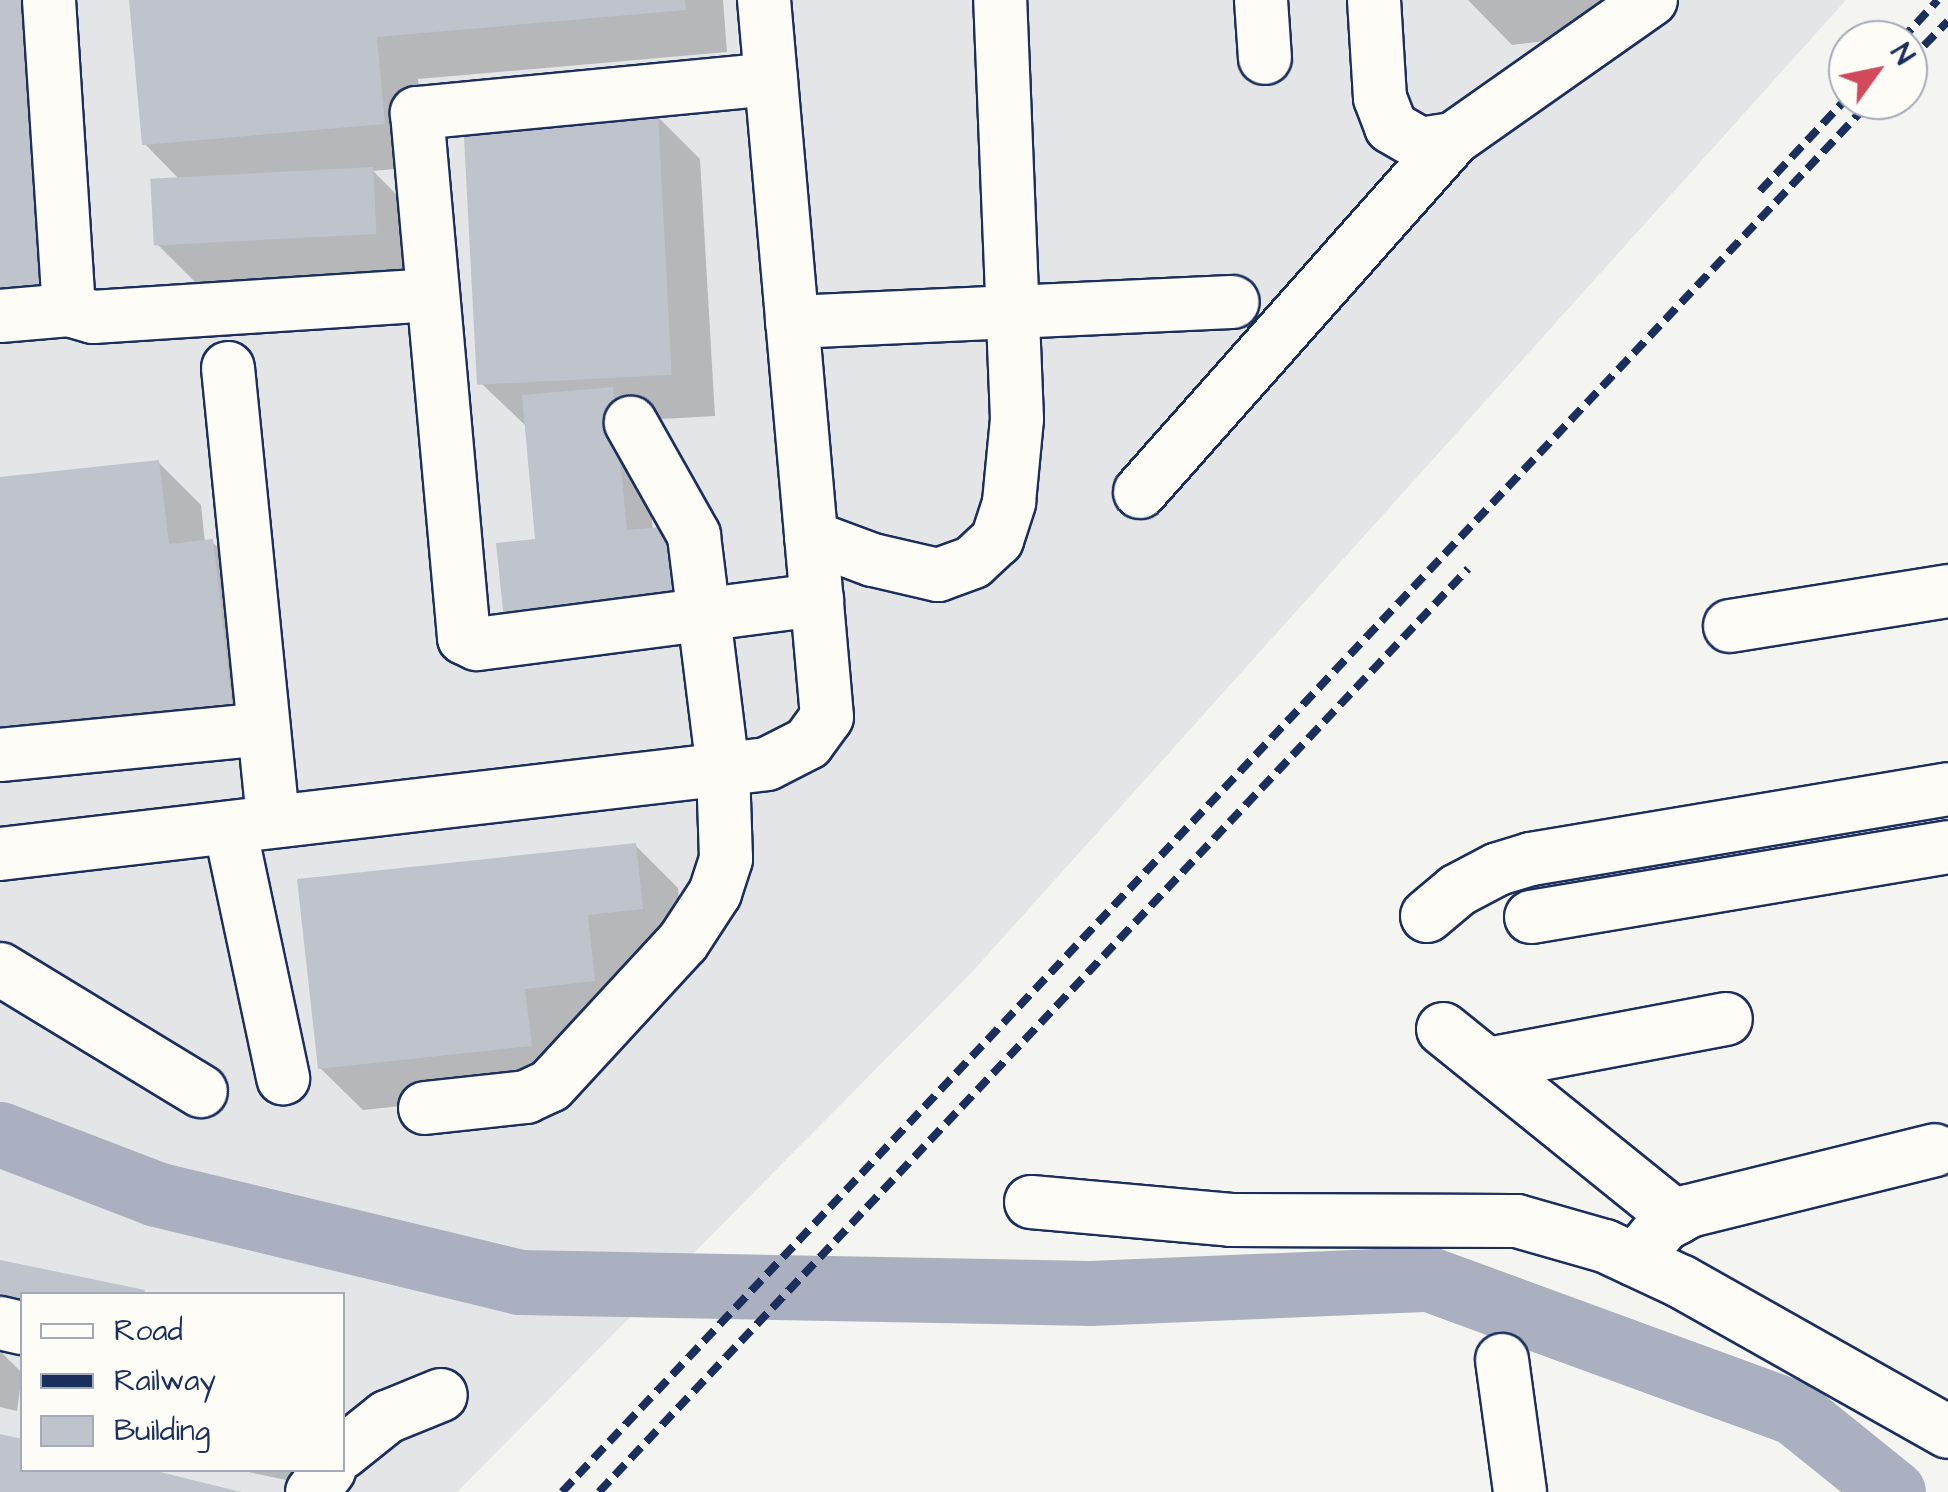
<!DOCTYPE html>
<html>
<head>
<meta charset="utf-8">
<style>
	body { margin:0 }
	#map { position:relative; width:1948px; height:1492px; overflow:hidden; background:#f4f4f1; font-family:"Architects Daughter",sans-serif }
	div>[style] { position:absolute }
	.built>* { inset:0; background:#e4e5e6 }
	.shadow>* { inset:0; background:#0003 }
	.river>* { height:65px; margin:-32.5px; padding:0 32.5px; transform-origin:32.5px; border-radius:32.5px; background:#aab0bf }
	.building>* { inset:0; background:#bfc3cc; transform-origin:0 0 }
	.roads { filter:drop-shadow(2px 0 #1b2f5e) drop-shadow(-2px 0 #1b2f5e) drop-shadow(0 2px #1b2f5e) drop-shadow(0 -2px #1b2f5e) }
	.minor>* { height:52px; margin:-26px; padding:0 26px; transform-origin:26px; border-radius:26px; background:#fdfcf7 }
	.rail>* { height:8px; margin-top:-4px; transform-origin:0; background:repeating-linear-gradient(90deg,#1b2f5e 0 15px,transparent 0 23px) }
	span { translate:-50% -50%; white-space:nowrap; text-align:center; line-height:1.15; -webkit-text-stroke:10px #fdfcf7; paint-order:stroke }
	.legend { position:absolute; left:20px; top:1292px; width:325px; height:180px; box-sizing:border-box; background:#fdfcf7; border:2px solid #a3aaba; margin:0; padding:12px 18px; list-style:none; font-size:30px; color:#1b2f5e }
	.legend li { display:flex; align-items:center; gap:20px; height:50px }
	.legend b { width:50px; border:2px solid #a3aaba }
	.north { position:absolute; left:1828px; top:20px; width:100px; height:100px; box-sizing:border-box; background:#fdfcf7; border:2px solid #a3aaba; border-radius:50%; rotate:57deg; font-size:28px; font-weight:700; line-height:40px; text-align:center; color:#1b2f5e }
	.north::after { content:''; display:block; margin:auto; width:35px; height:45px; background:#d1495b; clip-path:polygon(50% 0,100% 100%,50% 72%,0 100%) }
</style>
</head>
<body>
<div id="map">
	<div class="built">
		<i style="clip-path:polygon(evenodd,0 0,1846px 0,972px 972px,457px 1492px,0 1492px,0 0,22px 1294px,342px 1294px,342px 1470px,22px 1470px,22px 1294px)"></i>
	</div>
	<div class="shadow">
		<i style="clip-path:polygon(131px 0,723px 0,727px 52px,418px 79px,426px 166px,373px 171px,414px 212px,417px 276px,198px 285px,156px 243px,178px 178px,145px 144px)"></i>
		<i style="clip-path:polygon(1468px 0,1600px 0,1604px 34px,1512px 45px)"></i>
		<i style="clip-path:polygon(657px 116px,700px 159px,715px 416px,643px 420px,653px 531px,538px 541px,527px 427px,482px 384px)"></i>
		<i style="clip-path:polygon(158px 462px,201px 505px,205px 543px,212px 542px,255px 584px,273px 746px,0 775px,0 479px)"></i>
		<i style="clip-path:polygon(635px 845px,678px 888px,684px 951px,629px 957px,637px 1023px,573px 1088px,363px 1110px,320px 1068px)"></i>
		<i style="clip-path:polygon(0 1262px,143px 1293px,145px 1294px,22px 1294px,22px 1330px)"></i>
		<i style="clip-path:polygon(0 1351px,22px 1373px,17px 1411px,0 1407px)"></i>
		<i style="clip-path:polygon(0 1436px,22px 1441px,22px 1470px,141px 1470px,237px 1492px,0 1492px)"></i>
		<i style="clip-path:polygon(239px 1470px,298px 1470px,296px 1482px)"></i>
	</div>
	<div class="river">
		<i style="left:0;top:1134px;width:167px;rotate:21deg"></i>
		<i style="left:156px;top:1194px;width:374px;rotate:13.6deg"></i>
		<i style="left:519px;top:1282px;width:571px;rotate:1.1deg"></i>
		<i style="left:1090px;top:1293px;width:339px;rotate:-2.4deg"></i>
		<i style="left:1429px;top:1279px;width:390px;rotate:20.1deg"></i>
		<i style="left:1795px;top:1413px;width:126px;rotate:38.9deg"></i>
	</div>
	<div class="building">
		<i style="clip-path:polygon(0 0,28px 0,43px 298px,0 300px)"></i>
		<i style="clip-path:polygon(129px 0,685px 0,686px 10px,377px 37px,385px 124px,142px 145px)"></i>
		<i style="left:658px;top:113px;width:262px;height:195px;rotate:87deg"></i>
		<i style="left:373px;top:167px;width:67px;height:223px;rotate:87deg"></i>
		<i style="clip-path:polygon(613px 387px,627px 530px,675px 526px,683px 604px,504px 620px,496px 543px,535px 539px,522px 395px)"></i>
		<i style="clip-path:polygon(159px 460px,169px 544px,213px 539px,232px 704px,0 729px,0 477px)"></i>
		<i style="clip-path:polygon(636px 843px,643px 909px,588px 915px,595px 981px,525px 989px,532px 1046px,318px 1069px,297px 879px)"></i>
		<i style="clip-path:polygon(0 1260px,145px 1290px,144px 1294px,22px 1294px,22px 1307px,0 1303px)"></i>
		<i style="clip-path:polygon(0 1434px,22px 1439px,22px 1470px,152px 1470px,241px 1492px,0 1492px)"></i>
	</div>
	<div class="roads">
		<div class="minor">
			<i style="left:49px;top:0;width:311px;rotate:86.3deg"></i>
			<i style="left:69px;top:310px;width:25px;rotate:16deg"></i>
			<i style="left:93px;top:317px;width:313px;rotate:-3.7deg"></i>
			<i style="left:1261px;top:0;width:58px;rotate:86.1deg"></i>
			<i style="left:1374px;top:0;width:98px;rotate:86.5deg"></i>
			<i style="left:1380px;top:98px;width:31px;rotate:69deg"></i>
			<i style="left:1391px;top:127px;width:34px;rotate:30deg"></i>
			<i style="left:1420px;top:144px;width:33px;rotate:-9deg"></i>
			<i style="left:1453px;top:139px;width:242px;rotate:-35.1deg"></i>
			<i style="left:771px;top:79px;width:356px;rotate:174.5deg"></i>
			<i style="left:417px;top:113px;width:527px;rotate:84.88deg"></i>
			<i style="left:464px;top:638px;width:14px;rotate:25deg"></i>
			<i style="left:477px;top:644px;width:343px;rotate:-7.4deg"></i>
			<i style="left:0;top:316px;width:69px;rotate:-5deg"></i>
			<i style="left:792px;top:322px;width:441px;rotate:-2.6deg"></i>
			<i style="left:228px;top:368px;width:455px;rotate:84.3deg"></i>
			<i style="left:1140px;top:492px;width:472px;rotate:-48.4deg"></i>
			<i style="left:811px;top:537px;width:66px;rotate:20.4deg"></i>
			<i style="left:873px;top:560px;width:67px;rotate:13deg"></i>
			<i style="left:938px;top:575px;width:37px;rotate:-20deg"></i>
			<i style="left:973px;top:562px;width:33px;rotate:-43deg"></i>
			<i style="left:997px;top:540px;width:40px;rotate:-72deg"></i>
			<i style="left:1009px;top:502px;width:83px;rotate:-84.5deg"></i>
			<i style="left:1017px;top:419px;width:419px;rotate:-92.3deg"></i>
			<i style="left:1730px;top:626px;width:221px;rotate:-9.1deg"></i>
			<i style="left:0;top:755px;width:265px;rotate:-5.6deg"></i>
			<i style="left:230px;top:828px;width:256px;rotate:78deg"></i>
			<i style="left:0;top:854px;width:772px;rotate:-6.69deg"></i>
			<i style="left:767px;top:764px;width:46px;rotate:-27.1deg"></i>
			<i style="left:808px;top:743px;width:32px;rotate:-54deg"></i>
			<i style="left:827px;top:717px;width:720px;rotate:-95.02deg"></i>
			<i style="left:1427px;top:916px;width:40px;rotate:-40deg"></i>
			<i style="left:1458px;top:890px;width:45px;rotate:-27.7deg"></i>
			<i style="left:1498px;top:869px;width:34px;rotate:-17deg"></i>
			<i style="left:1531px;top:859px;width:423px;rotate:-9.5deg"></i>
			<i style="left:1531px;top:917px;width:423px;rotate:-9.5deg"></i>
			<i style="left:0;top:969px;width:235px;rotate:31.3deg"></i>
			<i style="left:1443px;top:1029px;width:301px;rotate:38.9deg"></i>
			<i style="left:1488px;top:1064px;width:242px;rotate:-10.7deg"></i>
			<i style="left:425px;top:1108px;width:102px;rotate:-6.2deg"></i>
			<i style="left:526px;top:1097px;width:26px;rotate:-25deg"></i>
			<i style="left:550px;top:1086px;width:196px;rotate:-47.3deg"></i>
			<i style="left:683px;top:942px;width:59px;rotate:-56.9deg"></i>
			<i style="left:715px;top:893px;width:36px;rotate:-72deg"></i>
			<i style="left:726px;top:859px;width:90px;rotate:-91.9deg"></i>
			<i style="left:723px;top:769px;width:236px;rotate:-97.1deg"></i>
			<i style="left:694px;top:535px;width:129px;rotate:-119.4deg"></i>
			<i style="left:1031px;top:1202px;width:201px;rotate:5.1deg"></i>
			<i style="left:1231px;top:1220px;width:286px;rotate:0.2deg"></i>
			<i style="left:1517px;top:1221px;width:91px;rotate:15.9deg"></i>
			<i style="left:1605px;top:1246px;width:85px;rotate:25.1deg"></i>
			<i style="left:1682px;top:1282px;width:305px;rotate:29.4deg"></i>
			<i style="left:1635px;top:1260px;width:45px;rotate:-50.4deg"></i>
			<i style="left:1664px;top:1225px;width:29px;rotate:-29deg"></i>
			<i style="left:1689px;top:1211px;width:253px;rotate:-13.9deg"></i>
			<i style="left:0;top:1323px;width:23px;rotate:13deg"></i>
			<i style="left:1502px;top:1360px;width:133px;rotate:82.2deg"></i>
			<i style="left:342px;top:1453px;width:58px;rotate:-38.7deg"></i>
			<i style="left:387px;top:1417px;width:58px;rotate:-22.2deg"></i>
			<i style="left:312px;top:1492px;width:28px;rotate:-52deg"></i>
		</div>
	</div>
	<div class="rail">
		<i style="left:1901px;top:40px;width:54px;rotate:-47.2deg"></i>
		<i style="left:1908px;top:62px;width:57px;rotate:-45.7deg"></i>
		<i style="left:1760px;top:191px;width:129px;rotate:-46.9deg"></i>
		<i style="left:562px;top:1492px;width:1911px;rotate:-46.74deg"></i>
		<i style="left:599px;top:1492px;width:1268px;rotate:-46.73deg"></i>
	</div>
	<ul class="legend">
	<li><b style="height:12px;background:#fdfcf7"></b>Road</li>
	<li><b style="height:12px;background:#1b2f5e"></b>Railway</li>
	<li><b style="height:28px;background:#bfc3cc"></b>Building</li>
	</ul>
	<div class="north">N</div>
</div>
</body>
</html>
